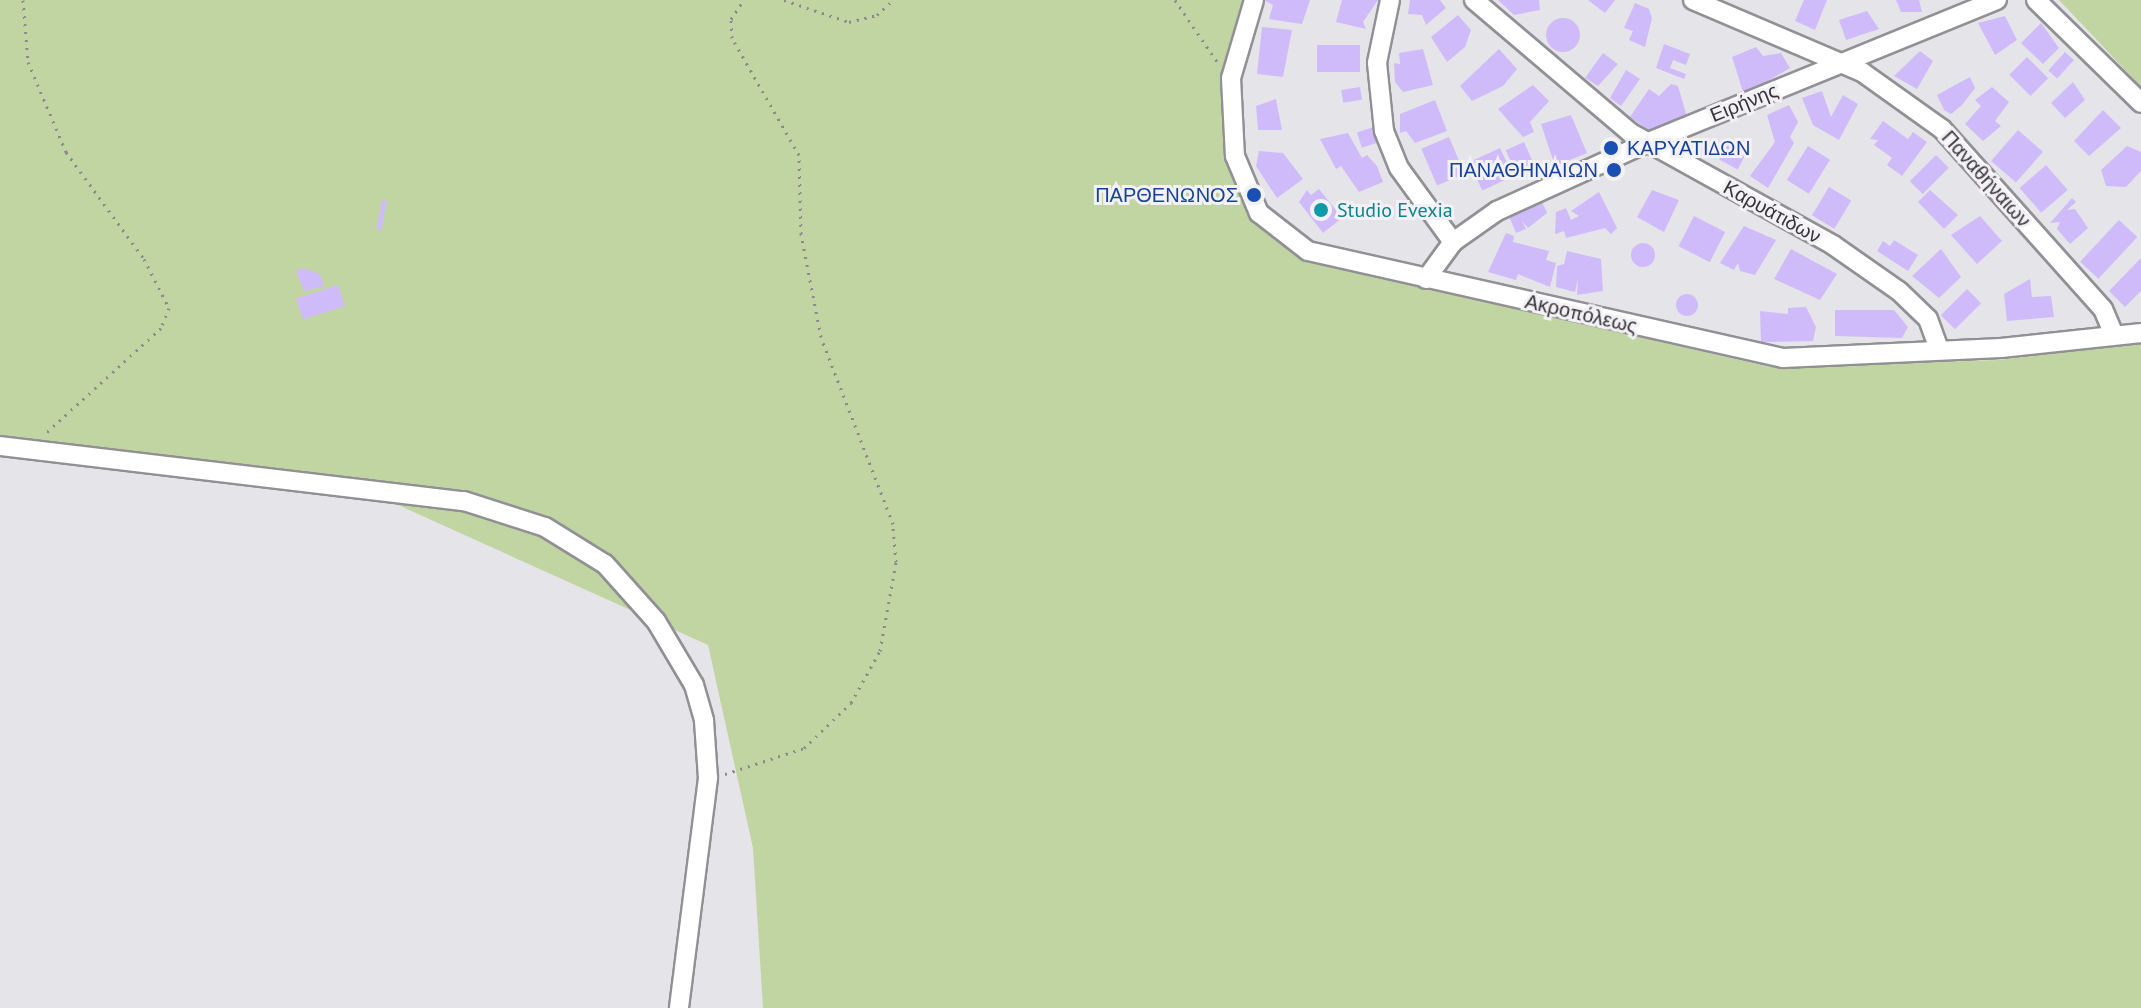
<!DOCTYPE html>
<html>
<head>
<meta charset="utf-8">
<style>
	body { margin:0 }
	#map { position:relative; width:2141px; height:1008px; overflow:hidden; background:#e5e4e9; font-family:"PT Sans",sans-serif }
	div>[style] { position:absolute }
	.green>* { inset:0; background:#c0d5a1 }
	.building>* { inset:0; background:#d0bbfa; transform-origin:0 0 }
	.round { border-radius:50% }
	.path>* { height:3px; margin-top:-1.5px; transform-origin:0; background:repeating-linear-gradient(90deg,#8a898d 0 2px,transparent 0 8px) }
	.roads { filter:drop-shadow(2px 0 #919095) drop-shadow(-2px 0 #919095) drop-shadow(0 2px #919095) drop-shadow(0 -2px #919095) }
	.minor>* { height:18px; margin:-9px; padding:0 9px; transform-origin:9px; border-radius:9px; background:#fff }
	.dots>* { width:22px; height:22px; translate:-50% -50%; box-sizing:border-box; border:4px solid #f3f1f6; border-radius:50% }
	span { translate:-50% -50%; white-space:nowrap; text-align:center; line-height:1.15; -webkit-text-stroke:6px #f3f1f6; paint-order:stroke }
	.street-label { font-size:20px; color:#363537 }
	.transit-label { font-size:20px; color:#164399 }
	.left { translate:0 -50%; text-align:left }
	.right { translate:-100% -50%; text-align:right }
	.culture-label { font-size:20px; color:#0d838f }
</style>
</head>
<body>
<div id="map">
	<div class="green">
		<i style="clip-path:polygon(0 0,1245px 0,1220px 85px,1227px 165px,1259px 225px,1320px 264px,1770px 367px,1999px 360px,2141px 343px,2141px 1008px,763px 1008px,753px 848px,708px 645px,345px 481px,0 439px)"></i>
		<i style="clip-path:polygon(2059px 0,2141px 0,2141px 87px,2095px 38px)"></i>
	</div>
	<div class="building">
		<i style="clip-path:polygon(1264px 0,1310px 0,1302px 24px,1269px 19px,1273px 5px)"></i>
		<i style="clip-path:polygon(1342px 0,1378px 0,1363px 22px,1366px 29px,1336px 22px)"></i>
		<i style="clip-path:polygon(1410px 0,1440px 0,1446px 8px,1426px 25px,1422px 15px,1408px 14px)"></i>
		<i style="clip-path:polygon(1498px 0,1539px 0,1540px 10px,1514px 15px)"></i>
		<i style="clip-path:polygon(1588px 0,1615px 0,1605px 13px)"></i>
		<i style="clip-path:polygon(1804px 0,1827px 0,1815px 30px,1795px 21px)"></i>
		<i style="clip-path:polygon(1896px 0,1919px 0,1922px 12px,1901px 12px)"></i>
		<i style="clip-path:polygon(1635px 3px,1649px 9px,1652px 18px,1645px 47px,1629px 40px,1633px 31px,1624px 28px)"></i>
		<i style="clip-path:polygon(1867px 11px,1879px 29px,1846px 40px,1839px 20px)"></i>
		<i style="clip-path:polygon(1458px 15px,1471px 30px,1465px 47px,1447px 62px,1431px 37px)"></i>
		<i style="clip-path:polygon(2005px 16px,2017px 40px,1995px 55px,1978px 23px)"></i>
		<i class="round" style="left:1546px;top:18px;width:34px;height:34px"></i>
		<i style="clip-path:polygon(2041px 23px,2059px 48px,2043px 64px,2021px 43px)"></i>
		<i style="clip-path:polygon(1262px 27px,1292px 30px,1283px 77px,1257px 74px)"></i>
		<i style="clip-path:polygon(1664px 44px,1690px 54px,1686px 65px,1673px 60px,1670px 68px,1686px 74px,1684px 79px,1656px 68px)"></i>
		<i style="left:1317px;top:45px;width:43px;height:27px"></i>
		<i style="clip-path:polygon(1756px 47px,1763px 56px,1781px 53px,1790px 68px,1744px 95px,1732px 57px)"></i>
		<i style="clip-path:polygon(1423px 49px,1433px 85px,1403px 92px,1395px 82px,1394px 63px,1400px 64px,1399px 53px)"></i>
		<i style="clip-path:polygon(1499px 49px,1517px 69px,1503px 86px,1472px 101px,1460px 86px)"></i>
		<i style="clip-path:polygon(1920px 51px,1933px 61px,1917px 89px,1894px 76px)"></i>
		<i style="left:2065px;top:52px;width:12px;height:25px;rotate:42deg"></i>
		<i style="clip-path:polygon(1603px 53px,1618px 64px,1598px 86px,1585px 78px)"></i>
		<i style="left:2027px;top:57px;width:30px;height:25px;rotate:45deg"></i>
		<i style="clip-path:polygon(1626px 70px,1640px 79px,1621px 106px,1610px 98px)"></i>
		<i style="clip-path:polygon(1970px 77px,1975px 88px,1962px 105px,1951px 114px,1944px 110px,1937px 95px)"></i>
		<i style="clip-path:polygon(2073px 82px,2085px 100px,2065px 118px,2051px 103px)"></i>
		<i style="clip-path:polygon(1671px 84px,1678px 86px,1687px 117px,1651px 132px,1630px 117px,1649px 89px,1659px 96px)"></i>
		<i style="clip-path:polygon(1533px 85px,1549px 101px,1530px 122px,1534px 132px,1523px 137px,1498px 109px)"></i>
		<i style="left:1360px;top:87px;width:13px;height:19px;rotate:81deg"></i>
		<i style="clip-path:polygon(1992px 87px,2009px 102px,1995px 121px,2001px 126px,1983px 141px,1965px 124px,1981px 106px,1975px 100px)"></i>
		<i style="clip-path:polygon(1822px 91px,1831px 117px,1843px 95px,1858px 104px,1839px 140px,1813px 125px,1802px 98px)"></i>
		<i style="clip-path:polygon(1276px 99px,1282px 130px,1258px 130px,1256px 106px)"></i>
		<i style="clip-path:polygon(1435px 100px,1447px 131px,1415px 143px,1406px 131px,1400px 133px,1400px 114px)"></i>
		<i style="clip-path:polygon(1789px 105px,1798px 122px,1790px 137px,1794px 143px,1768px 188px,1750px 176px,1775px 142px,1767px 115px)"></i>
		<i style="clip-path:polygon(2103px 110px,2121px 128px,2089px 156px,2074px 141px)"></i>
		<i style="clip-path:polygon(1571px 115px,1587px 153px,1555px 166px,1541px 124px)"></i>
		<i style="clip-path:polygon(1883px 121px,1908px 139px,1913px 132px,1927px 142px,1902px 176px,1887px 165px,1892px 158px,1874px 145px,1878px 140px,1870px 139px)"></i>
		<i style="left:1374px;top:127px;width:16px;height:18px;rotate:72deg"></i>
		<i style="left:2018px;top:130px;width:33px;height:41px;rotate:41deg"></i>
		<i style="clip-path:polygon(1348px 133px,1362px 158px,1367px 155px,1377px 166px,1383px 182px,1359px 192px,1341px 166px,1336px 169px,1320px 139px)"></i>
		<i style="left:1449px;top:137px;width:40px;height:30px;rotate:67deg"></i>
		<i style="left:1729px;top:141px;width:21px;height:21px;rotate:28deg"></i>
		<i style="left:1524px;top:142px;width:30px;height:20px;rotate:66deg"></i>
		<i style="left:1808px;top:146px;width:26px;height:40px;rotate:32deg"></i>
		<i style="clip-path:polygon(2127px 146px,2141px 152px,2141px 171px,2126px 187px,2106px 186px,2101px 170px)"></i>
		<i style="left:1500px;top:148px;width:31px;height:34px;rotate:65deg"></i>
		<i style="clip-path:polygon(1259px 151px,1283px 153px,1303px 179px,1277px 198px,1256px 166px)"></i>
		<i style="left:1936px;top:155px;width:18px;height:37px;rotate:45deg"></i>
		<i style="left:2046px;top:165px;width:33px;height:35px;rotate:49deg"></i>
		<i style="left:1829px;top:187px;width:26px;height:33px;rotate:31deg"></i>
		<i style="clip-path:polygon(1319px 189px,1342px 218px,1323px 233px,1299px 202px,1307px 190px,1311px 195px)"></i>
		<i style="clip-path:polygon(1652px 190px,1679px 200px,1664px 232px,1637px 217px)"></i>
		<i style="clip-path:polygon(1930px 190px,1958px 215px,1944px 229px,1918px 202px)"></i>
		<i style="clip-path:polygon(1599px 192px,1617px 228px,1611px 234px,1605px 228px,1566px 238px,1564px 231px,1555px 234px,1556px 212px,1566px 208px,1571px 220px,1579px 216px,1571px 211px)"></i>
		<i style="clip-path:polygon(2072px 198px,2076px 202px,2067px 210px,2075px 209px,2088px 228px,2070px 244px,2057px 229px,2060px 222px,2050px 223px)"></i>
		<i style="left:382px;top:200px;width:5px;height:30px;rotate:11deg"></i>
		<i style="clip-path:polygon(1542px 202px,1547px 213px,1528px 228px,1522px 221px,1526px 229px,1516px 233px,1509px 216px)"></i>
		<i style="left:1694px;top:216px;width:35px;height:34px;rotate:27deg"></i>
		<i style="clip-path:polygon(1980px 216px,2002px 241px,1977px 264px,1951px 235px)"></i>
		<i style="left:2119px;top:220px;width:25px;height:57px;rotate:43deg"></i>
		<i style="clip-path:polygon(1744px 226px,1776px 240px,1755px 275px,1740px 271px,1738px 263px,1734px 270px,1720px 263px)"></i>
		<i style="clip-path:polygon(1506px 233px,1514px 236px,1513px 242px,1549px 251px,1546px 260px,1556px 263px,1550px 287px,1518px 274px,1516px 280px,1488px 272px)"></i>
		<i style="clip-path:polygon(1894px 240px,1918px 255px,1908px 271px,1877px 251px,1883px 241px,1890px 246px)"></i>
		<i class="round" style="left:1631px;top:243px;width:24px;height:24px"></i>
		<i style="clip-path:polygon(1791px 249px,1837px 274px,1820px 300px,1774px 279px)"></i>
		<i style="clip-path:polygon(1941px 249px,1961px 277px,1939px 298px,1912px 276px)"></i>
		<i style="clip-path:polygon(1567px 251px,1601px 259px,1603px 291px,1577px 295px,1578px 279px,1575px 292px,1556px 287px,1557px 266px,1564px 264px)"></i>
		<i style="clip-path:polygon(2141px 258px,2141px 291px,2125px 307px,2109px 291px)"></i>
		<i style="clip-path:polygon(303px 268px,320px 274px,324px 286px,304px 291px,296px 271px)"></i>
		<i style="clip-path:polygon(2030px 279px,2032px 297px,2051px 296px,2054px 317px,2007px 321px,2004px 294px)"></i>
		<i style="left:338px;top:285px;width:22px;height:44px;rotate:72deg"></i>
		<i style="left:1967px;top:289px;width:20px;height:37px;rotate:45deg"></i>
		<i class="round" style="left:1676px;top:294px;width:22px;height:22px"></i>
		<i style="clip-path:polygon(1806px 307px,1816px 327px,1813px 341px,1761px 342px,1760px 311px,1788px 314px,1788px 308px)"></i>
		<i style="clip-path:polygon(1835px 310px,1894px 310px,1908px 327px,1902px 338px,1835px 336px)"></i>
	</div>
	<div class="path">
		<i style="left:23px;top:0;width:62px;rotate:85.4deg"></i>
		<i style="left:28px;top:62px;width:98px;rotate:67.1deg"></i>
		<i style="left:66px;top:152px;width:132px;rotate:53.9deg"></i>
		<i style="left:144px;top:259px;width:55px;rotate:63deg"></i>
		<i style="left:169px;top:308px;width:22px;rotate:112deg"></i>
		<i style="left:161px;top:328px;width:159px;rotate:137.6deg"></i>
		<i style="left:784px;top:0;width:69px;rotate:18.7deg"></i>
		<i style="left:849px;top:22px;width:29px;rotate:-14deg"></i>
		<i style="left:877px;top:15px;width:22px;rotate:-43deg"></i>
		<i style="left:1175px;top:0;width:76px;rotate:55.7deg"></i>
		<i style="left:725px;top:774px;width:83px;rotate:-18.2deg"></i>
		<i style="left:804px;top:748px;width:65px;rotate:-43.8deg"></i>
		<i style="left:851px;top:703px;width:60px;rotate:-60.9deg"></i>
		<i style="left:880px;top:651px;width:90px;rotate:-79.8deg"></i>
		<i style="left:896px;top:562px;width:38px;rotate:-95deg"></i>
		<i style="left:893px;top:524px;width:200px;rotate:-111.1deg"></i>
		<i style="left:821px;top:337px;width:105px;rotate:-101deg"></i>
		<i style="left:801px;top:234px;width:79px;rotate:-91.5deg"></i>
		<i style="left:799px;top:155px;width:135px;rotate:-119.8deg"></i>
		<i style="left:732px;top:38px;width:19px;rotate:-93deg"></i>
		<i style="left:731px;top:19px;width:23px;rotate:-56deg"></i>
	</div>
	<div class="roads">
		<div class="minor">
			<i style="left:1254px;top:0;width:81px;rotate:106.4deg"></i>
			<i style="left:1231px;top:78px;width:78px;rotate:87.1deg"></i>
			<i style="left:1235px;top:156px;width:62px;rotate:67.2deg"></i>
			<i style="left:1259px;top:213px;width:62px;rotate:37.8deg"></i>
			<i style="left:1308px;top:251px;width:487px;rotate:12.7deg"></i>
			<i style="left:1783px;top:358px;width:218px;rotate:-2.6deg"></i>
			<i style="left:2001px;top:348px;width:141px;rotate:-6.1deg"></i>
			<i style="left:1390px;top:0;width:64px;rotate:101.7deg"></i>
			<i style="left:1377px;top:63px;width:68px;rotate:84.1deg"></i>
			<i style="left:1384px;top:131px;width:40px;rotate:68deg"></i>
			<i style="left:1399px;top:168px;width:92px;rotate:53.9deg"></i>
			<i style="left:1474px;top:0;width:206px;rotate:40.3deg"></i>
			<i style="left:1631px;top:133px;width:231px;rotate:29deg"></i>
			<i style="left:1833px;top:245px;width:80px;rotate:34.9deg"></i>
			<i style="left:1899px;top:291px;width:40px;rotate:44deg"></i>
			<i style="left:1928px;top:319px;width:33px;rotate:70deg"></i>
			<i style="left:1693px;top:0;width:184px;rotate:23.1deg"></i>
			<i style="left:1862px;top:72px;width:98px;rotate:35.5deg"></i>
			<i style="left:1942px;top:129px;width:241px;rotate:48.2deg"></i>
			<i style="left:2103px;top:309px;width:28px;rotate:67deg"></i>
			<i style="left:2036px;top:0;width:147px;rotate:44.4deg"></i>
			<i style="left:1426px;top:279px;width:46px;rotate:-53.9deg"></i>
			<i style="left:1453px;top:242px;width:54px;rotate:-35.2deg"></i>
			<i style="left:1497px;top:211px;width:164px;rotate:-24.5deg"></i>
			<i style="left:1646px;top:143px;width:379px;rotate:-22.2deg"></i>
			<i style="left:0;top:446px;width:467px;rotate:6.8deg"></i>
			<i style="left:464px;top:501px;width:85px;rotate:17.8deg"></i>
			<i style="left:545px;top:527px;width:70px;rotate:31.7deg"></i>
			<i style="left:605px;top:564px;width:76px;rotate:48.2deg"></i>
			<i style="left:656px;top:621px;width:74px;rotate:59.3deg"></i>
			<i style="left:694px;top:685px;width:37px;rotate:74deg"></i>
			<i style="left:704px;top:721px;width:57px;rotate:86deg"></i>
			<i style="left:708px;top:778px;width:232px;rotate:97.2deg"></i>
		</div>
	</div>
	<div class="dots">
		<i style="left:1611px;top:148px;background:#1a4fb4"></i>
		<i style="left:1614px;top:170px;background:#1a4fb4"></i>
		<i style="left:1254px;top:195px;background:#1a4fb4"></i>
		<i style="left:1321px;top:210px;background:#0f9aa8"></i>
	</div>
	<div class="street-label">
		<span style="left:1744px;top:103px;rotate:-22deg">Ειρήνης</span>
		<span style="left:1986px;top:179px;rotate:48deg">Παναθήναιων</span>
		<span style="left:1772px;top:212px;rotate:29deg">Καρυάτιδων</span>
		<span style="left:1581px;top:314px;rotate:13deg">Ακροπόλεως</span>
	</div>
	<div class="transit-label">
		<span class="left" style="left:1627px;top:148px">ΚΑΡΥΑΤΙΔΩΝ</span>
		<span class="right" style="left:1598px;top:170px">ΠΑΝΑΘΗΝΑΙΩΝ</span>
		<span class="right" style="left:1238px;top:195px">ΠΑΡΘΕΝΩΝΟΣ</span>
	</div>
	<div class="culture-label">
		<span class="left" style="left:1337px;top:210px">Studio Evexia</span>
	</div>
</div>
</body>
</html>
